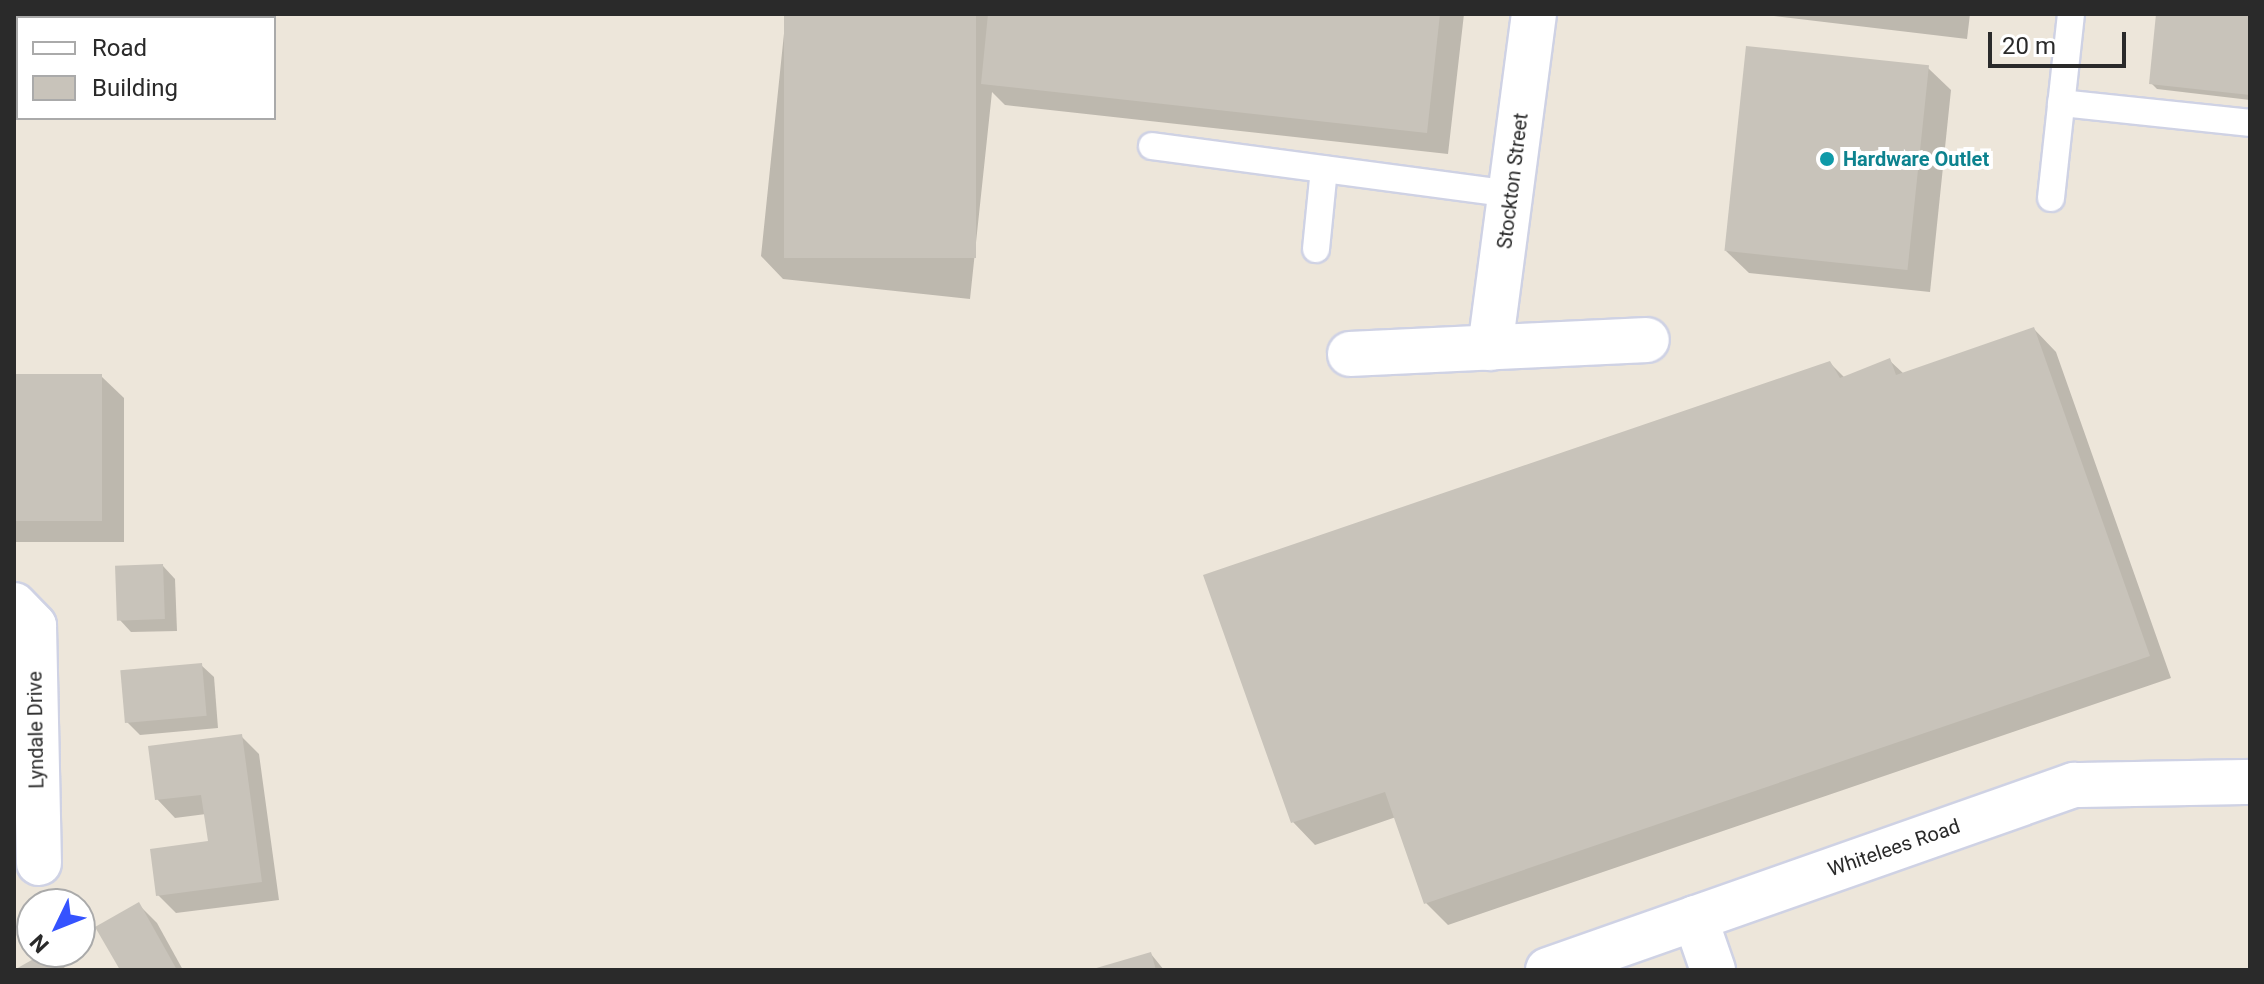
<!DOCTYPE html>
<html>
<head>
<meta charset="utf-8">
<style>
	body { margin:0 }
	#map { position:relative; width:2264px; height:984px; overflow:hidden; background:#ede6da; font-family:Roboto,sans-serif }
	div>[style] { position:absolute }
	.shadow>* { inset:0; background:#0003 }
	.building>* { inset:0; background:#c8c3ba; transform-origin:0 0 }
	.path>* { height:5px; margin-top:-2.5px; transform-origin:0; background:repeating-linear-gradient(90deg,#c8c8c8 0 6px,transparent 0 10px) }
	.roads { filter:drop-shadow(2px 0 #cfd2e4) drop-shadow(-2px 0 #cfd2e4) drop-shadow(0 2px #cfd2e4) drop-shadow(0 -2px #cfd2e4) }
	.service>* { height:26px; margin:-13px; padding:0 13px; transform-origin:13px; border-radius:13px; background:#fff }
	.minor>* { height:44px; margin:-22px; padding:0 22px; transform-origin:22px; border-radius:22px; background:#fff }
	.dots>* { width:22px; height:22px; translate:-50% -50%; box-sizing:border-box; border:4px solid #fff; border-radius:50% }
	span { translate:-50% -50%; white-space:nowrap; text-align:center; line-height:1.15; -webkit-text-stroke:8px #fff; paint-order:stroke }
	.culture-label { font-size:20px; color:#0d838f; font-weight:700 }
	.left { translate:0 -50%; text-align:left }
	.street-label { font-size:20px; color:#2a2a2a }
	.frame { position:absolute; inset:0; border:16px solid #2a2a2a; pointer-events:none }
	.legend { position:absolute; left:16px; top:16px; width:260px; height:104px; box-sizing:border-box; background:#fff; border:2px solid #aaa; margin:0; padding:10px 14px; list-style:none; font-size:24px; color:#2a2a2a }
	.legend li { display:flex; align-items:center; gap:16px; height:40px }
	.legend b { width:40px; border:2px solid #aaa }
	.north { position:absolute; left:16px; top:888px; width:80px; height:80px; box-sizing:border-box; background:#fff; border:2px solid #aaa; border-radius:50%; rotate:227deg; font-size:22px; font-weight:700; line-height:32px; text-align:center; color:#2a2a2a }
	.north::after { content:''; display:block; margin:auto; width:28px; height:36px; background:#3553ff; clip-path:polygon(50% 0,100% 100%,50% 72%,0 100%) }
	.scale { position:absolute; left:1988px; top:32px; width:138px; height:36px; box-sizing:border-box; border:4px solid #2a2a2a; border-top:0; padding-left:10px; font-size:24px; line-height:28px; white-space:nowrap; color:#2a2a2a; -webkit-text-stroke:6px #fff; paint-order:stroke }
</style>
</head>
<body>
<div id="map">
	<div class="shadow">
		<i style="clip-path:polygon(786px 14px,1464px 14px,1448px 154px,1005px 105px,992px 92px,970px 299px,783px 279px,761px 256px)"></i>
		<i style="clip-path:polygon(1758px 14px,1970px 14px,1967px 39px)"></i>
		<i style="clip-path:polygon(2158px 14px,2250px 14px,2250px 100px,2157px 89px,2151px 83px)"></i>
		<i style="clip-path:polygon(1928px 68px,1951px 90px,1930px 292px,1749px 273px,1726px 251px)"></i>
		<i style="clip-path:polygon(2034px 329px,2056px 352px,2171px 678px,1448px 925px,1426px 903px,1396px 817px,1315px 845px,1293px 822px,1830px 363px,1845px 378px,1889px 360px,1904px 374px)"></i>
		<i style="clip-path:polygon(14px 376px,101px 376px,124px 398px,124px 542px,14px 542px)"></i>
		<i style="clip-path:polygon(163px 566px,175px 579px,177px 631px,131px 632px,119px 619px)"></i>
		<i style="clip-path:polygon(201px 665px,214px 677px,218px 728px,140px 735px,127px 722px)"></i>
		<i style="clip-path:polygon(241px 736px,259px 754px,279px 900px,176px 913px,158px 895px,210px 843px,206px 814px,175px 818px,157px 799px)"></i>
		<i style="clip-path:polygon(139px 905px,157px 923px,183px 970px,122px 970px)"></i>
		<i style="clip-path:polygon(49px 953px,67px 970px,17px 970px)"></i>
		<i style="clip-path:polygon(1151px 954px,1164px 970px,1097px 970px)"></i>
	</div>
	<div class="building">
		<i style="left:784px;top:14px;width:192px;height:244px"></i>
		<i style="clip-path:polygon(988px 14px,1440px 14px,1427px 133px,981px 84px)"></i>
		<i style="clip-path:polygon(2156px 14px,2250px 14px,2250px 95px,2149px 84px)"></i>
		<i style="left:1746px;top:46px;width:184px;height:206px;rotate:6deg"></i>
		<i style="clip-path:polygon(2034px 327px,2150px 656px,1424px 904px,1385px 792px,1291px 823px,1203px 575px,1830px 361px,1840px 378px,1890px 358px,1896px 375px)"></i>
		<i style="left:14px;top:374px;width:88px;height:147px"></i>
		<i style="left:163px;top:564px;width:55px;height:48px;rotate:88deg"></i>
		<i style="left:202px;top:663px;width:53px;height:82px;rotate:85deg"></i>
		<i style="clip-path:polygon(242px 734px,262px 882px,156px 896px,150px 849px,208px 841px,201px 795px,155px 800px,148px 746px)"></i>
		<i style="clip-path:polygon(139px 902px,177px 970px,120px 970px,95px 927px)"></i>
		<i style="clip-path:polygon(51px 952px,61px 970px,14px 970px,46px 952px)"></i>
		<i style="clip-path:polygon(1151px 952px,1156px 970px,1093px 970px,1093px 969px)"></i>
	</div>
	<div class="path">
		<i style="left:81px;top:18px;width:6px;rotate:-39deg"></i>
		<i style="left:14px;top:74px;width:5px;rotate:-37deg"></i>
	</div>
	<div class="roads">
		<div class="service">
			<i style="left:2061px;top:103px;width:190px;rotate:6deg"></i>
			<i style="left:1152px;top:146px;width:362px;rotate:7.6deg"></i>
			<i style="left:2051px;top:198px;width:185px;rotate:-83.8deg"></i>
			<i style="left:1316px;top:249px;width:80px;rotate:-84.3deg"></i>
		</div>
		<div class="minor">
			<i style="left:1490px;top:348px;width:337px;rotate:-82.5deg"></i>
			<i style="left:1350px;top:354px;width:297px;rotate:-2.7deg"></i>
			<i style="left:14px;top:605px;width:29px;rotate:46deg"></i>
			<i style="left:34px;top:626px;width:237px;rotate:88.8deg"></i>
			<i style="left:1695px;top:918px;width:55px;rotate:70.9deg"></i>
			<i style="left:1548px;top:970px;width:558px;rotate:-19.38deg"></i>
			<i style="left:2074px;top:785px;width:176px;rotate:-1deg"></i>
		</div>
	</div>
	<div class="dots">
		<i style="left:1827px;top:159px;background:#0f9aa8"></i>
	</div>
	<div class="culture-label">
		<span class="left" style="left:1843px;top:159px">Hardware Outlet</span>
	</div>
	<div class="street-label">
		<span style="left:1513px;top:181px;rotate:-83deg">Stockton Street</span>
		<span style="left:36px;top:730px;rotate:-91deg">Lyndale Drive</span>
		<span style="left:1894px;top:848px;rotate:-19deg">Whitelees Road</span>
	</div>
	<div class="frame"></div>
	<ul class="legend">
	<li><b style="height:10px;background:#fff"></b>Road</li>
	<li><b style="height:22px;background:#c8c3ba"></b>Building</li>
	</ul>
	<div class="north">N</div>
	<div class="scale">20 m</div>
</div>
</body>
</html>
